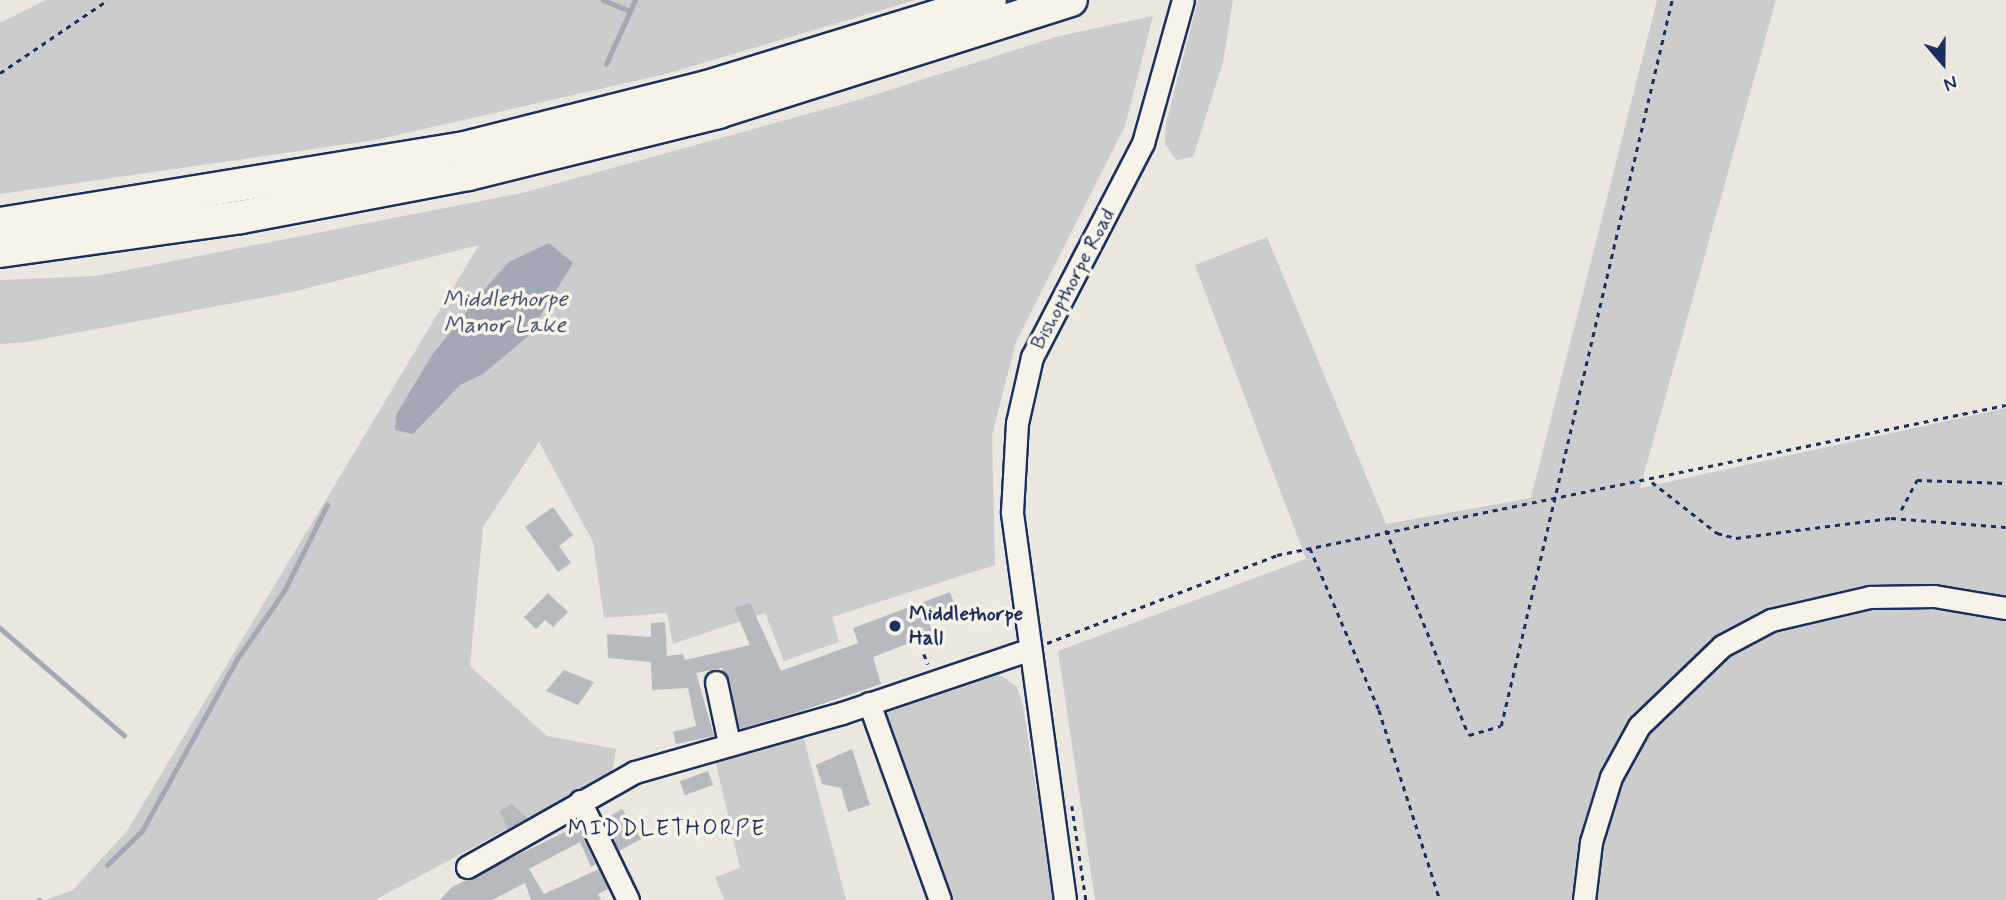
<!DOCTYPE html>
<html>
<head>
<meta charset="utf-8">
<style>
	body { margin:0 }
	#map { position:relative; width:2006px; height:900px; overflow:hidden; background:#eae7e0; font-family:Mynerve,sans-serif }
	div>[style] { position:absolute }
	.green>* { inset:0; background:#cbcccd }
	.water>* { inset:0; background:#a3a8b4 }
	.stream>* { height:4.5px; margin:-2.25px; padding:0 2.25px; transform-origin:2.25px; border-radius:2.25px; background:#a3a8b4 }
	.building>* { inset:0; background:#b6babf; transform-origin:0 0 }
	.path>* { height:2.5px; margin-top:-1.25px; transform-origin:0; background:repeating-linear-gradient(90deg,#1b2f5e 0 5px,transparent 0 10px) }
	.roads { filter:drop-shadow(2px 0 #1b2f5e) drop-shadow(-2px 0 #1b2f5e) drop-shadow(0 2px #1b2f5e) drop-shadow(0 -2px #1b2f5e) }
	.minor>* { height:21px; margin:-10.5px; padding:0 10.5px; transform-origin:10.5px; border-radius:10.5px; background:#f7f3e8 }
	.highway>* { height:32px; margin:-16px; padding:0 16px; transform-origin:16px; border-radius:16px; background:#f7f3e8 }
	.dots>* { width:19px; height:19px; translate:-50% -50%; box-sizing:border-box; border:4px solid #f7f3e8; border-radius:50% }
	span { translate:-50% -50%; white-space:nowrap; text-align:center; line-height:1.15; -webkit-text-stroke:7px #f7f3e8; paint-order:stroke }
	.street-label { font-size:21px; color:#1b2f5e }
	.poi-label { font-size:21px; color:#1b2f5e; font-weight:700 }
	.left { translate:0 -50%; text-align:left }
	.water-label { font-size:23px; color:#445378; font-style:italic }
	.neighbourhood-label { font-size:23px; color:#1b2f5e; letter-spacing:2px }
	.north { position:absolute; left:1908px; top:28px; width:70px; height:70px; -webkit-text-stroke:5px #f7f3e8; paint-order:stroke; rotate:160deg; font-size:19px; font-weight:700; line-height:28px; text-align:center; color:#1b2f5e }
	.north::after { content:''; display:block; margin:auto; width:24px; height:32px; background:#1b2f5e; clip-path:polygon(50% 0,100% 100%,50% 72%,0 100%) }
</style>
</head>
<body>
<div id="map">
	<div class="green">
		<i style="clip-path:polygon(46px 0,915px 0,666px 74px,375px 140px,0 194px,0 23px)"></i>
		<i style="clip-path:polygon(1198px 0,1233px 0,1223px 62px,1193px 157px,1176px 160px,1165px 144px,1166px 123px)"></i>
		<i style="clip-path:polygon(1657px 0,1776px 0,1640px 488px,2006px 408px,2006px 900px,1095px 900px,1058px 651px,1306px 559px,1195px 265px,1267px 237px,1386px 524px,1531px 498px)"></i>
		<i style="clip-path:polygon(1153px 16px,1125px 126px,1016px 342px,992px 435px,995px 565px,832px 617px,839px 642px,784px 661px,765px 613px,673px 644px,667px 613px,604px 618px,593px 542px,539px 442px,483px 527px,470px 666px,547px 736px,616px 749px,612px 773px,375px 900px,45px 900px,73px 890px,127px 831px,479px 245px,292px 292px,27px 342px,0 344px,0 280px,96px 276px,522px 193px,858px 100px,1059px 36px)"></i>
		<i style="clip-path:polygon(995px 671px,1017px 687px,1023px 706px,1054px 900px,953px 900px,881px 706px)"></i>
		<i style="clip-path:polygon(803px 735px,846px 900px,724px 900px,715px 877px,740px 868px,714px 755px)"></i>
	</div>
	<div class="water">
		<i style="clip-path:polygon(549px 243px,573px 263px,528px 336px,483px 374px,460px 385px,413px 434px,395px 430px,396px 415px,432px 355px,482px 292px,509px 262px)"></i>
	</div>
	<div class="stream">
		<i style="left:603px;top:0;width:29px;rotate:22deg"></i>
		<i style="left:606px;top:64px;width:70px;rotate:-65.6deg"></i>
		<i style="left:0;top:628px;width:164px;rotate:40.8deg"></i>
		<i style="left:107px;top:865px;width:49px;rotate:-44.2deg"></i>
		<i style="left:142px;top:831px;width:196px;rotate:-61.1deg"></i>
		<i style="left:237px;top:659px;width:83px;rotate:-55.3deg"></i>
		<i style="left:284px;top:591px;width:96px;rotate:-63.4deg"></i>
		<i style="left:39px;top:900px;width:1px"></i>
	</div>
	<div class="building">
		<i style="clip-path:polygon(553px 507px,573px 535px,559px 546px,571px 563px,558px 572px,525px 527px)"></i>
		<i style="clip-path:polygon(950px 592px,957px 612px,929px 623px,933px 634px,873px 657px,881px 684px,801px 711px,739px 729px,722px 668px,696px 673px,714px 736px,676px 744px,673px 732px,696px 726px,688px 688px,652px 690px,651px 662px,608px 658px,607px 634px,651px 637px,651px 623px,665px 622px,667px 656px,683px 654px,685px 660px,750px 645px,734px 608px,750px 603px,781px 671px,858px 643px,853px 628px)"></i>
		<i style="clip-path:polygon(548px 593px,568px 612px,553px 627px,545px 620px,536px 629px,524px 617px)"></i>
		<i style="clip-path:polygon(564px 670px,594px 682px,578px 705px,546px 691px)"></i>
		<i style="clip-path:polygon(852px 749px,870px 805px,848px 812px,841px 788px,822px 784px,816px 765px)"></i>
		<i style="left:708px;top:771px;width:15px;height:30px;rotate:70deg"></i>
		<i style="clip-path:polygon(512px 804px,527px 818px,508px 829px,499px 811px)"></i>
		<i style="clip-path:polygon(622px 809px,643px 838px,619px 851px,604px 820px)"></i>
		<i style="clip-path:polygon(577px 826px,596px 864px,591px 867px,580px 842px,529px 869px,544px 894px,599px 869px,608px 889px,598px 894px,601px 900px,531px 900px,525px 883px,492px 900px,440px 900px,452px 887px)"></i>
	</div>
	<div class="path">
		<i style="left:0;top:73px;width:130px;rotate:-34.1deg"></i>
		<i style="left:1652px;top:482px;width:83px;rotate:38.1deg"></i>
		<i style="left:1717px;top:533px;width:20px;rotate:15deg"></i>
		<i style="left:1736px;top:538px;width:156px;rotate:-7.4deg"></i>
		<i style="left:1891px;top:518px;width:115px;rotate:4.5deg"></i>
		<i style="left:1901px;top:510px;width:34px;rotate:-62deg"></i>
		<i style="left:1917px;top:480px;width:89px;rotate:1.9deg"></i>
		<i style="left:1386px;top:530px;width:221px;rotate:68deg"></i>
		<i style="left:1469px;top:735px;width:33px;rotate:-16deg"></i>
		<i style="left:1501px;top:726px;width:746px;rotate:-76.75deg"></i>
		<i style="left:1310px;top:548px;width:176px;rotate:66.9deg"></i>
		<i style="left:1379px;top:710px;width:200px;rotate:72.2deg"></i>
		<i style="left:1047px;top:643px;width:246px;rotate:-20.9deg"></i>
		<i style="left:1277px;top:555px;width:744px;rotate:-11.63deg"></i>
		<i style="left:924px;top:654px;width:11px;rotate:68deg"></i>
		<i style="left:1072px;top:806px;width:95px;rotate:81.5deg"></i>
	</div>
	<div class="roads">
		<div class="minor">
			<i style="left:716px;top:682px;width:62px;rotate:78deg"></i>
			<i style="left:869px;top:703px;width:209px;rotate:70.2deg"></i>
			<i style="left:580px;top:801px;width:110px;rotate:64.1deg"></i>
			<i style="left:467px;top:867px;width:193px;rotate:-29.5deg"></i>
			<i style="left:635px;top:772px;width:215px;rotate:-15.9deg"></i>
			<i style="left:842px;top:713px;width:196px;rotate:-18.7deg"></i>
			<i style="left:1065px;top:900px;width:392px;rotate:-97.8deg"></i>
			<i style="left:1012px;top:512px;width:89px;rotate:-86.8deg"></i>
			<i style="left:1017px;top:423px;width:68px;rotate:-77.2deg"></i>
			<i style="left:1032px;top:357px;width:241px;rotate:-62.6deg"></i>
			<i style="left:1143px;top:143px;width:148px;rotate:-74.4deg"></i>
			<i style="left:1584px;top:900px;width:58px;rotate:-83.1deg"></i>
			<i style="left:1591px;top:842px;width:68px;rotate:-72.9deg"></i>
			<i style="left:1611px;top:777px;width:58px;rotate:-61.2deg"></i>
			<i style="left:1639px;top:726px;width:115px;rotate:-43.9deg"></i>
			<i style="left:1722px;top:646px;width:55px;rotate:-28deg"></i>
			<i style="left:1771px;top:620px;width:102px;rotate:-13.1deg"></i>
			<i style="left:1870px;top:597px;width:64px;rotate:-0.9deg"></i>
			<i style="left:1934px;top:596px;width:73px;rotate:9.5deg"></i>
		</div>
		<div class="highway">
			<i style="left:0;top:224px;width:466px;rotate:-9.3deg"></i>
			<i style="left:460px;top:149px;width:255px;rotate:-14.1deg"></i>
			<i style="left:707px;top:87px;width:296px;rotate:-17.1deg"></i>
			<i style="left:0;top:251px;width:243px;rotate:-8deg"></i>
			<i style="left:241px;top:217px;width:231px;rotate:-10.7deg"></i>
			<i style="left:468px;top:174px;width:258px;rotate:-13.9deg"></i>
			<i style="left:718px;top:112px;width:370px;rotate:-17.6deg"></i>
		</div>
	</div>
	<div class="dots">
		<i style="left:895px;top:626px;background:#1b2f5e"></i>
	</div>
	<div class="street-label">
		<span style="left:1073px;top:279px;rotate:-62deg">Bishopthorpe Road</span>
	</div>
	<div class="poi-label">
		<span class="left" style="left:909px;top:626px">Middlethorpe<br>Hall</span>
	</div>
	<div class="water-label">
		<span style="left:505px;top:313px">Middlethorpe<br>Manor Lake</span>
	</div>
	<div class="neighbourhood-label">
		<span style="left:667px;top:829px">MIDDLETHORPE</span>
	</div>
	<div class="north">N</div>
</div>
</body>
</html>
